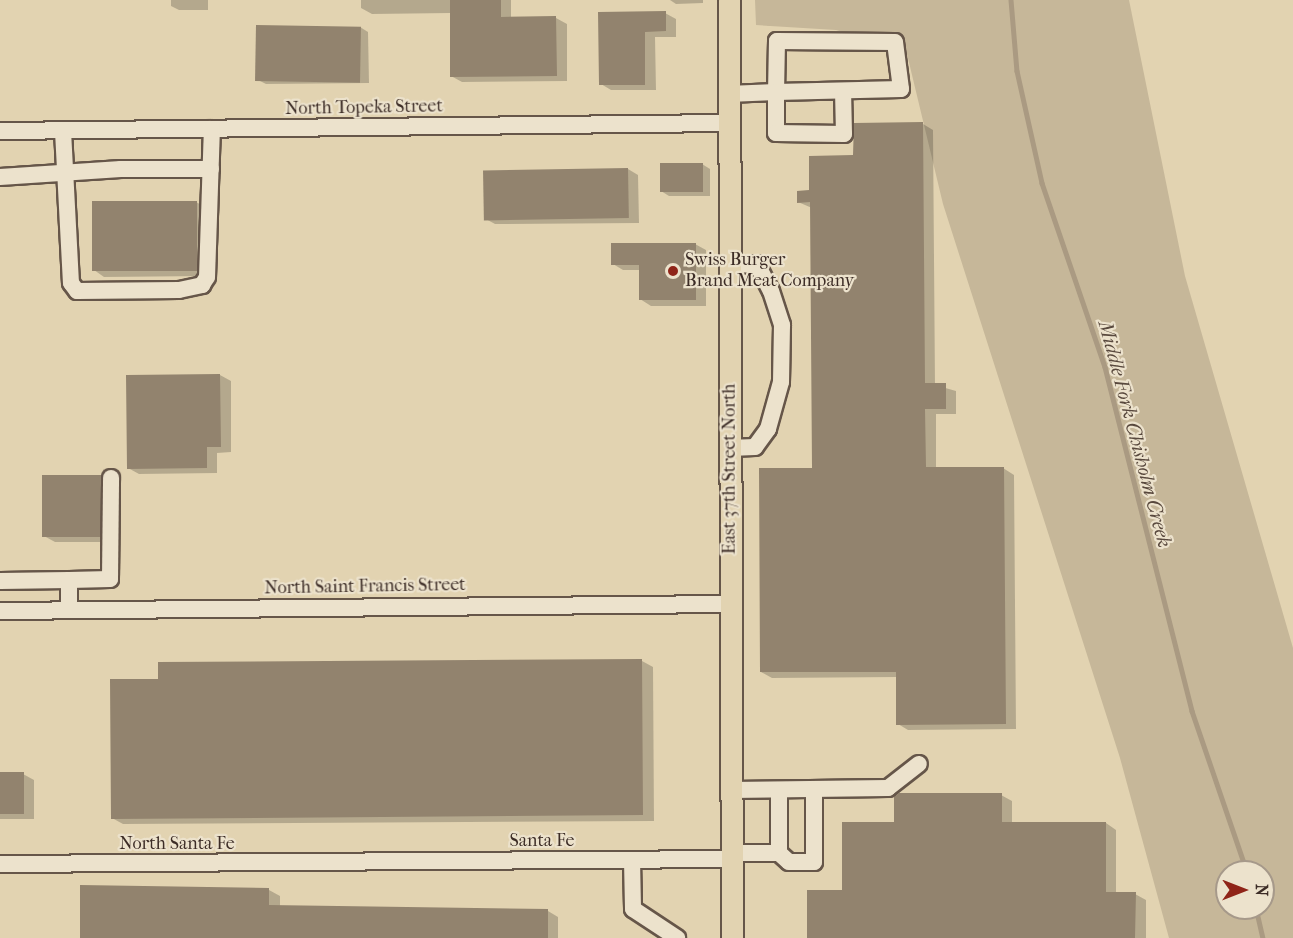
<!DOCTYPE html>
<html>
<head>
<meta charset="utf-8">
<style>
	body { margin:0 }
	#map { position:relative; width:1293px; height:938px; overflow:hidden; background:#e2d3b1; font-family:"IM FELL French Canon",serif }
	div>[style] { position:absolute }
	.green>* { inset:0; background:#c6b799 }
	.shadow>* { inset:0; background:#0003 }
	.stream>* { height:4.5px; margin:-2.25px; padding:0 2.25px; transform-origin:2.25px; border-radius:2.25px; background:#aa9a82 }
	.building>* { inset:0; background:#92836e; transform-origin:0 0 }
	.roads { filter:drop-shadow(2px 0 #665649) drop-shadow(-2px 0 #665649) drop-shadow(0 2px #665649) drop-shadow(0 -2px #665649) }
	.minor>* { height:16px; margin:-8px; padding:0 8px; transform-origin:8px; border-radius:8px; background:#ece2cc }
	.major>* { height:21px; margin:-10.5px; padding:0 10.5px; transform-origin:10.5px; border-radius:10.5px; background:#e2d3b1 }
	.dots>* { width:16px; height:16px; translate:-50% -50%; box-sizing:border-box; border:3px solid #ece2cc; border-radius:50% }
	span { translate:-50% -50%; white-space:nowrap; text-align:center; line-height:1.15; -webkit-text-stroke:4.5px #ece2cc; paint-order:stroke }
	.street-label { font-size:18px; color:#3c2c26 }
	.poi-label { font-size:18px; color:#3c2c26 }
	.left { translate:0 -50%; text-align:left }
	.water-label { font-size:20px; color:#58483d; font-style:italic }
	.north { position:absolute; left:1215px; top:860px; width:60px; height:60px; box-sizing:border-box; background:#ece2cc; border:2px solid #a6998a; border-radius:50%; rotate:90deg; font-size:16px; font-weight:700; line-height:24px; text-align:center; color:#3c2c26 }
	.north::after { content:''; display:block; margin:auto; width:21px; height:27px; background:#8f2418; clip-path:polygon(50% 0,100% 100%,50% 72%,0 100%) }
</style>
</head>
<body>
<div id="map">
	<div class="green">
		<i style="clip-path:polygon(evenodd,755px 0,1129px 0,1185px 276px,1293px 648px,1293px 938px,1169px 938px,1120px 758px,943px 204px,906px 50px,836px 30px,756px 25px,755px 0,1227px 872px,1263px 872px,1263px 908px,1227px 908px,1227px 872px)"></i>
	</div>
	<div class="shadow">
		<i style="clip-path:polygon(171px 0,208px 0,208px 10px,179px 10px,171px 6px)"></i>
		<i style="clip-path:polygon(361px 0,511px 0,511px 18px,556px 18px,567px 24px,567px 81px,462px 82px,451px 76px,451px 13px,372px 14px,361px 8px)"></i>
		<i style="clip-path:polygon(670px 0,703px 0,703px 3px,676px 4px)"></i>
		<i style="clip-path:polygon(665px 13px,676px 19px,676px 37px,655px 37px,656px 90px,611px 90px,601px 84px,600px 14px)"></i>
		<i style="clip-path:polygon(360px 27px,368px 32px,369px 83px,266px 84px,258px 80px)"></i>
		<i style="clip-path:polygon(923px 124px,933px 130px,935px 385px,956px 391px,956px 414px,936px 414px,936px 469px,1003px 468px,1014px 475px,1016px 729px,908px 730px,898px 724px,898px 677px,772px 678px,761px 672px,814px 470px,812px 208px,798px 202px,855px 157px)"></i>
		<i style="clip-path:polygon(702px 164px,710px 169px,710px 196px,669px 196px,661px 191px)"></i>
		<i style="clip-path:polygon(628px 169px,638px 175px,639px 223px,495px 224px,484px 218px)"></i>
		<i style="clip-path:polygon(196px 202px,207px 208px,207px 276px,104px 277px,94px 270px)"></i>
		<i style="clip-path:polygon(695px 244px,706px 250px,706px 306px,651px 306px,640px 299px,640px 270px,623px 270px,613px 264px)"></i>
		<i style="clip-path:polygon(220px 375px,231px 381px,231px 452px,217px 453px,217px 473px,139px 474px,128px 468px)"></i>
		<i style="clip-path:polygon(101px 476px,112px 482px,110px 542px,55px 542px,44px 536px)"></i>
		<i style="clip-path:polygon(642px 661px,653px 667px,654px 821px,123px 824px,112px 818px)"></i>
		<i style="clip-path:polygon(0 774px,23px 774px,34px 780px,34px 819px,0 819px)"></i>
		<i style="clip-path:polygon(1001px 795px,1012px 801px,1012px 823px,1106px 823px,1116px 830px,1116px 894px,1135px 894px,1146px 900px,1146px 938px,808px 938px,895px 823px)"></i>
		<i style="clip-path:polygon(82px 887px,269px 890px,280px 896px,280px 906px,548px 911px,558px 917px,558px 938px,81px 938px)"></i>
	</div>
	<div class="stream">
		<i style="left:1011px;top:0;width:71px;rotate:85.2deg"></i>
		<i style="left:1017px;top:71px;width:115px;rotate:77.4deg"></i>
		<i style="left:1042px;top:183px;width:194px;rotate:71.1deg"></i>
		<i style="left:1105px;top:367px;width:355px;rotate:75.8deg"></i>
		<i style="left:1192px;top:711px;width:170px;rotate:71.1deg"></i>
		<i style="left:1256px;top:908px;width:31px;rotate:77deg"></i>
	</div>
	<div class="building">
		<i style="clip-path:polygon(450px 0,501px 0,501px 17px,556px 16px,557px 76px,450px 77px)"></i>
		<i style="clip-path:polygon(666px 11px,666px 31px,645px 32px,645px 85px,599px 85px,598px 12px)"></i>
		<i style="left:256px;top:25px;width:105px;height:56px;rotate:1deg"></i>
		<i style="clip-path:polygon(923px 122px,925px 383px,946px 383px,946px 409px,925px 409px,926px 467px,1004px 467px,1006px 724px,896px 725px,896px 672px,760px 672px,759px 468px,812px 468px,810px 202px,797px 203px,797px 191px,809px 190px,809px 156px,853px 155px,854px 123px)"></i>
		<i style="left:660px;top:163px;width:43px;height:29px"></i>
		<i style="left:628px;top:168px;width:50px;height:145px;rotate:89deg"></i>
		<i style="left:197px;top:201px;width:70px;height:105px;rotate:90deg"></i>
		<i style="clip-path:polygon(611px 243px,696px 243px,696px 300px,639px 300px,639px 265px,611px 265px)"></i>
		<i style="clip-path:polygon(220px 374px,221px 447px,207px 447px,207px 468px,127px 469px,126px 375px)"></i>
		<i style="left:42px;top:475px;width:59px;height:62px"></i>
		<i style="clip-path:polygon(642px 659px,643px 815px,111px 819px,110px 679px,158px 679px,158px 662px)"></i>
		<i style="left:0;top:772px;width:24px;height:42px"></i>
		<i style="clip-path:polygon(899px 793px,1002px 793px,1002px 822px,1106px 822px,1106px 892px,1136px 892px,1135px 938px,807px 938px,807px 890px,842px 890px,842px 822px,894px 822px,894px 797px)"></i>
		<i style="clip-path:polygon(80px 885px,269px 888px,269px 905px,548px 909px,548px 938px,80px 938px)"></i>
	</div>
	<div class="roads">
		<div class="minor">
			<i style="left:728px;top:94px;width:48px;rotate:-2.4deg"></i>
			<i style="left:776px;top:92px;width:125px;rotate:-1.4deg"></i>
			<i style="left:901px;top:89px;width:47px;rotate:-97.3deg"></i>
			<i style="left:895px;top:42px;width:118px;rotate:-179.5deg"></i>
			<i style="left:777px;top:41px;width:51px;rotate:91.1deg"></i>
			<i style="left:776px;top:92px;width:41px;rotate:90deg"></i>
			<i style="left:776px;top:133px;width:68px;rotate:0.8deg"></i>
			<i style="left:844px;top:134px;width:43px;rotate:-91.3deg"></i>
			<i style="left:0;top:131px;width:728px;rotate:-0.63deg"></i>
			<i style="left:63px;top:131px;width:152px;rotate:87deg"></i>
			<i style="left:71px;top:283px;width:10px;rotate:53deg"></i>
			<i style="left:77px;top:291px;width:102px;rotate:-0.6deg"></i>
			<i style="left:179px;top:290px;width:24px;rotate:-12deg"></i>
			<i style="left:202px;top:285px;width:9px;rotate:-58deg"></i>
			<i style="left:207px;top:277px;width:148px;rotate:-88.1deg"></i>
			<i style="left:0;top:177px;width:121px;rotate:-3.8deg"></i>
			<i style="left:121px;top:169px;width:90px"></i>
			<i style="left:729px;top:265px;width:28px;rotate:-2deg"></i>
			<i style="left:757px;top:264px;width:30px;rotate:63deg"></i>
			<i style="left:771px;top:291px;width:36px;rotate:72deg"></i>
			<i style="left:782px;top:325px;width:57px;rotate:91deg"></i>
			<i style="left:781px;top:382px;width:49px;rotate:105.5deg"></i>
			<i style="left:768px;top:429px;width:22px;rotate:126deg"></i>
			<i style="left:755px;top:447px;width:26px;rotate:178deg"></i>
			<i style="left:0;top:581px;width:69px;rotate:-0.8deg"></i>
			<i style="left:69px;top:610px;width:30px;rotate:-90deg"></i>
			<i style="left:69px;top:580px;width:41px;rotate:-1.4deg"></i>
			<i style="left:110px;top:579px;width:101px;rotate:-89.4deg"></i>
			<i style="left:0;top:611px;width:730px;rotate:-0.55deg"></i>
			<i style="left:731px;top:790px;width:157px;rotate:-0.7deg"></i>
			<i style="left:888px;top:788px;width:39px;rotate:-38deg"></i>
			<i style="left:779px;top:790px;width:63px;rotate:90deg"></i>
			<i style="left:731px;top:853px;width:48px"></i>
			<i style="left:779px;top:853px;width:13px;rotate:42deg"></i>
			<i style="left:789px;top:862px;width:25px"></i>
			<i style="left:814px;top:862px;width:73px;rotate:-90deg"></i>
			<i style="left:632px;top:860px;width:49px;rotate:88.8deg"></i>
			<i style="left:633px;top:909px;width:53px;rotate:33.4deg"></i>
			<i style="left:0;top:864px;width:731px;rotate:-0.39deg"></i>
		</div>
		<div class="major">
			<i style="left:729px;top:0;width:938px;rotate:89.82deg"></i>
		</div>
	</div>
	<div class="dots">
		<i style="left:673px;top:271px;background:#8f2418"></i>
	</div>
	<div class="street-label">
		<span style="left:364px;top:108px;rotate:-1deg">North Topeka Street</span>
		<span style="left:730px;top:469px;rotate:-90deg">East 37th Street North</span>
		<span style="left:365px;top:587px;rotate:-1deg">North Saint Francis Street</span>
		<span style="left:542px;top:841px">Santa Fe</span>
		<span style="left:177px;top:844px">North Santa Fe</span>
	</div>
	<div class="poi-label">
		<span class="left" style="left:685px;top:271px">Swiss Burger<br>Brand Meat Company</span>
	</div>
	<div class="water-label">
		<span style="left:1135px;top:434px;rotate:75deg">Middle Fork Chisholm Creek</span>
	</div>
	<div class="north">N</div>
</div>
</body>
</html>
